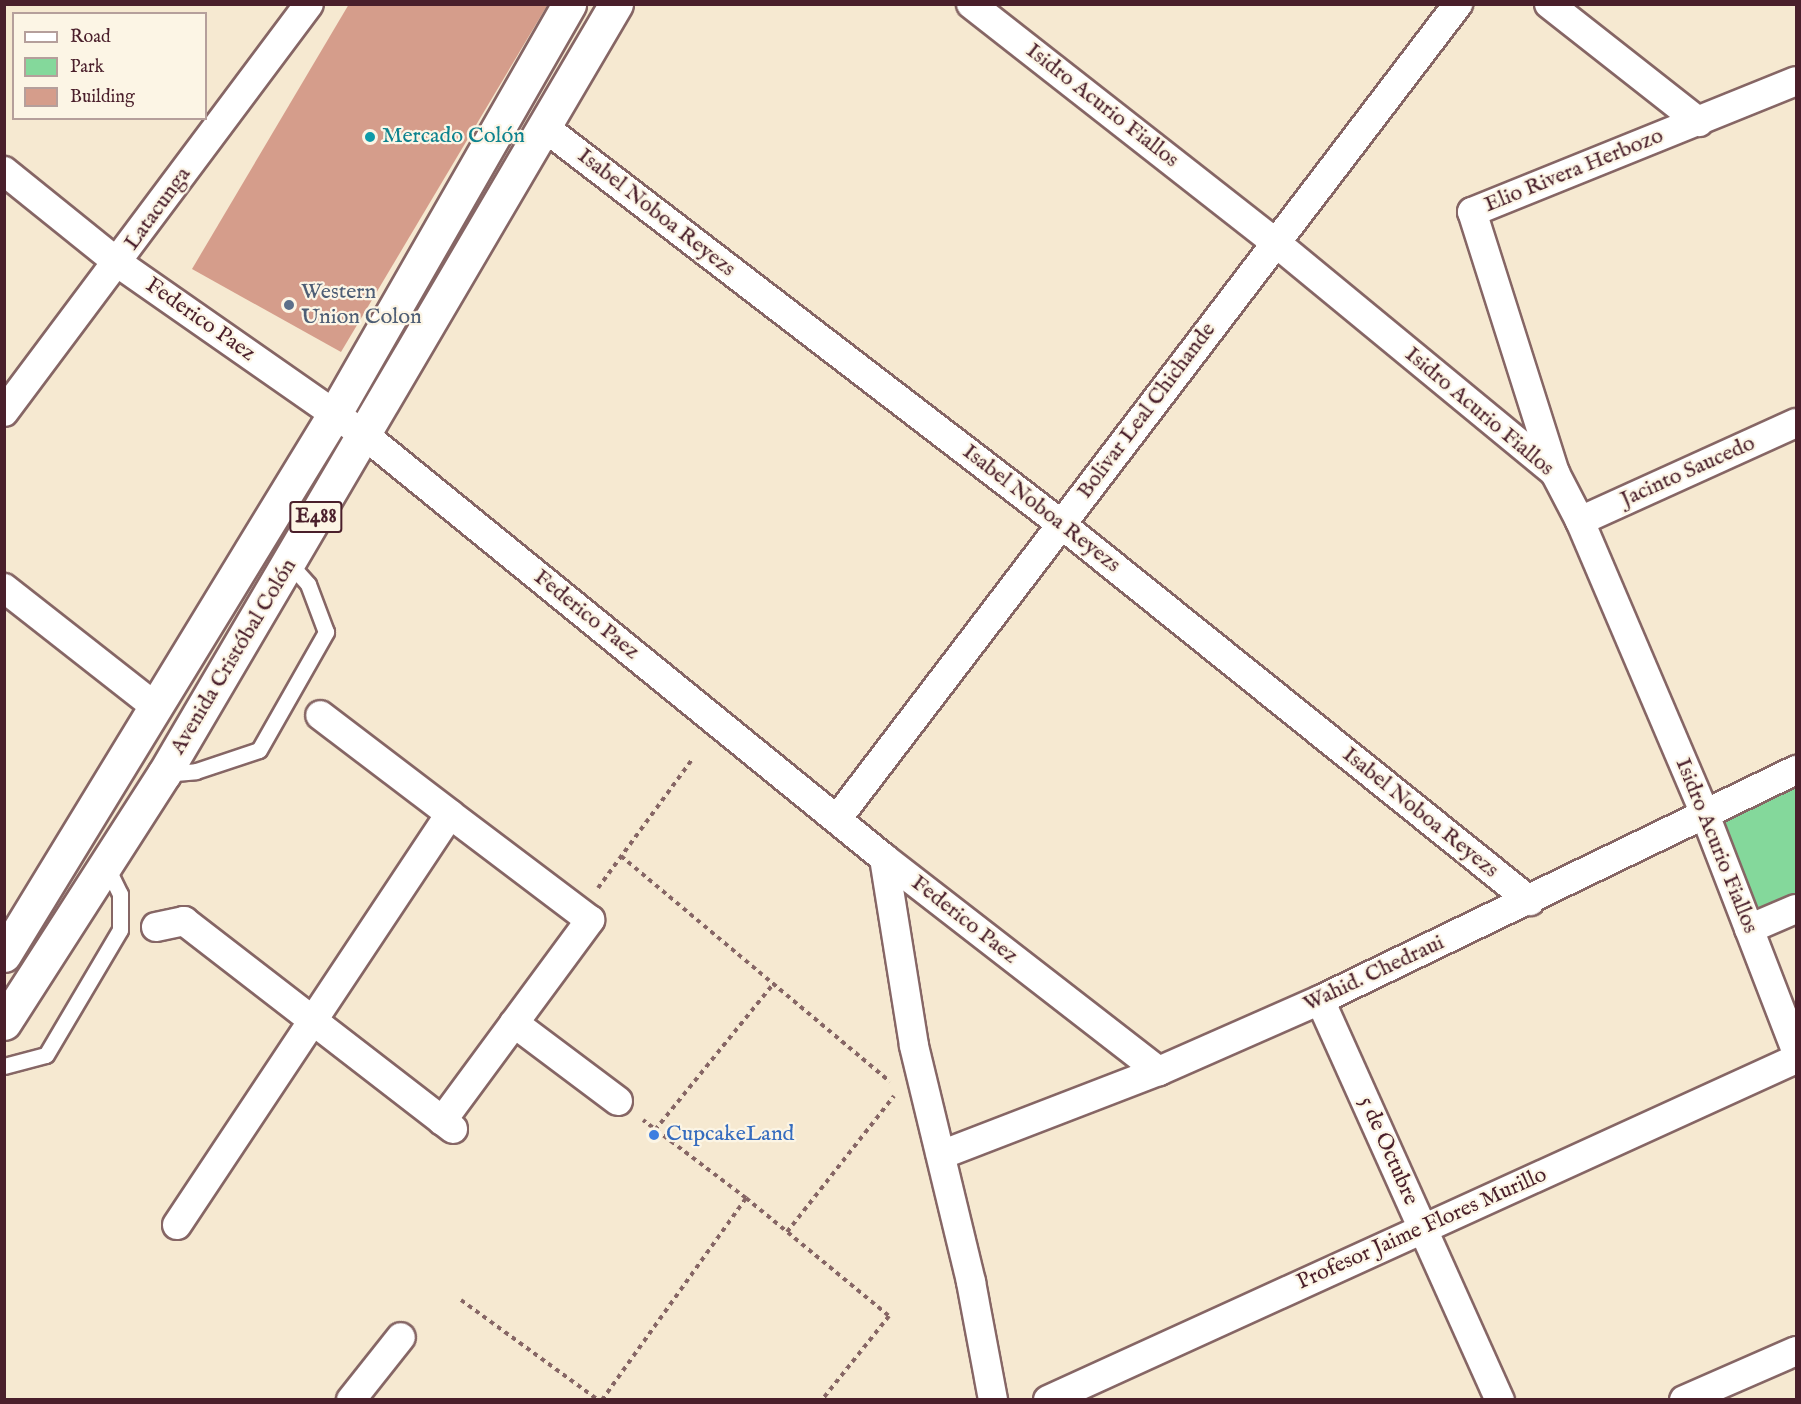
<!DOCTYPE html>
<html>
<head>
<meta charset="utf-8">
<style>
	body { margin:0 }
	#map { position:relative; width:1801px; height:1404px; overflow:hidden; background:#f6e9d1; font-family:"IM FELL English",serif }
	div>[style] { position:absolute }
	.green>* { inset:0; background:#84d89b }
	.building>* { inset:0; background:#d59d8b }
	.path>* { height:4px; margin-top:-2px; transform-origin:0; background:repeating-linear-gradient(90deg,#866665 0 4.5px,transparent 0 9px) }
	.roads { filter:drop-shadow(2px 0 #866665) drop-shadow(-2px 0 #866665) drop-shadow(0 2px #866665) drop-shadow(0 -2px #866665) }
	.lane>* { height:15px; margin:-7.5px; padding:0 7.5px; transform-origin:7.5px; border-radius:7.5px; background:#fff }
	.street>* { height:28px; margin:-14px; padding:0 14px; transform-origin:14px; border-radius:14px; background:#fff }
	.primary>* { height:33px; margin:-16.5px; padding:0 16.5px; transform-origin:16.5px; border-radius:16.5px; background:#fff }
	.dots>* { width:16px; height:16px; translate:-50% -50%; box-sizing:border-box; border:3px solid #fcf5e5; border-radius:50% }
	span { translate:-50% -50%; white-space:nowrap; text-align:center; line-height:1.15; -webkit-text-stroke:4.5px #fcf5e5; paint-order:stroke }
	.shield-label span { padding:2px 4px; background:#fcf5e5; border:2px solid; border-radius:4px; -webkit-text-stroke-width:0 }
	.shield-label { font-size:21px; color:#4a1f2b; font-weight:700 }
	.street-label { font-size:22px; color:#4a1f2b }
	.culture-label { font-size:22px; color:#0d838f }
	.left { translate:0 -50%; text-align:left }
	.service-label { font-size:22px; color:#4e5e75 }
	.shop-label { font-size:22px; color:#366cbe }
	.frame { position:absolute; inset:0; border:6px solid #4a1f2b; pointer-events:none }
	.legend { position:absolute; left:12px; top:12px; width:195px; height:108px; box-sizing:border-box; background:#fcf5e5; border:2px solid #b59f9b; margin:0; padding:8px 10px; list-style:none; font-size:18px; color:#4a1f2b }
	.legend li { display:flex; align-items:center; gap:12px; height:30px }
	.legend b { width:30px; border:2px solid #b59f9b }
</style>
</head>
<body>
<div id="map">
	<div class="green">
		<i style="clip-path:polygon(1796px 770px,1796px 909px,1749px 929px,1704px 812px)"></i>
	</div>
	<div class="building">
		<i style="clip-path:polygon(349px 4px,548px 4px,341px 352px,192px 269px)"></i>
	</div>
	<div class="path">
		<i style="left:621px;top:856px;width:351px;rotate:40deg"></i>
		<i style="left:598px;top:888px;width:161px;rotate:-53.8deg"></i>
		<i style="left:655px;top:1130px;width:189px;rotate:-51deg"></i>
		<i style="left:746px;top:1198px;width:185px;rotate:39.5deg"></i>
		<i style="left:889px;top:1316px;width:107px;rotate:128.6deg"></i>
		<i style="left:787px;top:1232px;width:173px;rotate:-51.8deg"></i>
		<i style="left:461px;top:1300px;width:170px;rotate:36.1deg"></i>
		<i style="left:602px;top:1400px;width:248px;rotate:-54.5deg"></i>
		<i style="left:746px;top:1198px;width:129px;rotate:-142.9deg"></i>
	</div>
	<div class="roads">
		<div class="lane">
			<i style="left:164px;top:774px;width:32px;rotate:-5deg"></i>
			<i style="left:196px;top:771px;width:66px;rotate:-18.4deg"></i>
			<i style="left:259px;top:750px;width:136px;rotate:-60.4deg"></i>
			<i style="left:326px;top:632px;width:51px;rotate:-110.6deg"></i>
			<i style="left:308px;top:584px;width:27px;rotate:-132deg"></i>
			<i style="left:4px;top:1066px;width:43px;rotate:-14.7deg"></i>
			<i style="left:46px;top:1055px;width:145px;rotate:-59.4deg"></i>
			<i style="left:120px;top:930px;width:36px;rotate:-90deg"></i>
			<i style="left:120px;top:894px;width:32px;rotate:-116deg"></i>
		</div>
		<div class="street">
			<i style="left:971px;top:4px;width:386px;rotate:38.1deg"></i>
			<i style="left:1275px;top:242px;width:363px;rotate:39.5deg"></i>
			<i style="left:1555px;top:473px;width:54px;rotate:62.5deg"></i>
			<i style="left:1580px;top:521px;width:316px;rotate:66.9deg"></i>
			<i style="left:1704px;top:812px;width:255px;rotate:68.9deg"></i>
			<i style="left:1549px;top:4px;width:191px;rotate:38.2deg"></i>
			<i style="left:544px;top:127px;width:652px;rotate:37.52deg"></i>
			<i style="left:1061px;top:524px;width:602px;rotate:38.79deg"></i>
			<i style="left:4px;top:171px;width:146px;rotate:38.9deg"></i>
			<i style="left:118px;top:263px;width:297px;rotate:34.9deg"></i>
			<i style="left:362px;top:433px;width:673px;rotate:39.15deg"></i>
			<i style="left:884px;top:858px;width:348px;rotate:37.8deg"></i>
			<i style="left:4px;top:412px;width:509px;rotate:-53.22deg"></i>
			<i style="left:1555px;top:473px;width:274px;rotate:-107.6deg"></i>
			<i style="left:1472px;top:212px;width:349px;rotate:-22deg"></i>
			<i style="left:1580px;top:521px;width:237px;rotate:-24.4deg"></i>
			<i style="left:4px;top:588px;width:193px;rotate:38.1deg"></i>
			<i style="left:837px;top:819px;width:1025px;rotate:-52.69deg"></i>
			<i style="left:884px;top:858px;width:190px;rotate:80.9deg"></i>
			<i style="left:914px;top:1046px;width:243px;rotate:76.4deg"></i>
			<i style="left:971px;top:1282px;width:120px;rotate:79.4deg"></i>
			<i style="left:156px;top:927px;width:29px;rotate:-12deg"></i>
			<i style="left:184px;top:921px;width:340px;rotate:37.7deg"></i>
			<i style="left:1749px;top:929px;width:51px;rotate:-23.1deg"></i>
			<i style="left:1320px;top:1000px;width:439px;rotate:65.8deg"></i>
			<i style="left:514px;top:1023px;width:130px;rotate:36.9deg"></i>
			<i style="left:442px;top:1121px;width:250px;rotate:-53.6deg"></i>
			<i style="left:590px;top:920px;width:176px;rotate:-142.9deg"></i>
			<i style="left:941px;top:1155px;width:234px;rotate:-21.1deg"></i>
			<i style="left:1159px;top:1071px;width:176px;rotate:-23.8deg"></i>
			<i style="left:1320px;top:1000px;width:529px;rotate:-25.79deg"></i>
			<i style="left:177px;top:1225px;width:493px;rotate:-56.4deg"></i>
			<i style="left:450px;top:814px;width:163px;rotate:-142.7deg"></i>
			<i style="left:351px;top:1400px;width:80px;rotate:-51.6deg"></i>
			<i style="left:1048px;top:1400px;width:822px;rotate:-24.51deg"></i>
			<i style="left:1684px;top:1400px;width:122px;rotate:-23.6deg"></i>
		</div>
		<div class="primary">
			<i style="left:4px;top:955px;width:635px;rotate:-58.59deg"></i>
			<i style="left:335px;top:413px;width:471px;rotate:-60.2deg"></i>
			<i style="left:4px;top:1023px;width:296px;rotate:-57.3deg"></i>
			<i style="left:164px;top:774px;width:893px;rotate:-59.59deg"></i>
		</div>
	</div>
	<div class="dots">
		<i style="left:370px;top:137px;background:#0f9aa8"></i>
		<i style="left:289px;top:305px;background:#5c6f8a"></i>
		<i style="left:654px;top:1135px;background:#3f7fe0"></i>
	</div>
	<div class="shield-label">
		<span style="left:316px;top:517px">E488</span>
	</div>
	<div class="street-label">
		<span style="left:1102px;top:106px;rotate:38deg">Isidro Acurio Fiallos</span>
		<span style="left:1574px;top:171px;rotate:-22deg">Elio Rivera Herbozo</span>
		<span style="left:158px;top:209px;rotate:-54deg">Latacunga</span>
		<span style="left:656px;top:213px;rotate:38deg">Isabel Noboa Reyezs</span>
		<span style="left:200px;top:320px;rotate:35deg">Federico Paez</span>
		<span style="left:1147px;top:411px;rotate:-53deg">Bolivar Leal Chichande</span>
		<span style="left:1479px;top:412px;rotate:40deg">Isidro Acurio Fiallos</span>
		<span style="left:1688px;top:472px;rotate:-24deg">Jacinto Saucedo</span>
		<span style="left:1041px;top:509px;rotate:38deg">Isabel Noboa Reyezs</span>
		<span style="left:586px;top:615px;rotate:39deg">Federico Paez</span>
		<span style="left:234px;top:657px;rotate:-59deg">Avenida Cristóbal Colón</span>
		<span style="left:1420px;top:813px;rotate:39deg">Isabel Noboa Reyezs</span>
		<span style="left:1716px;top:846px;rotate:68deg">Isidro Acurio Fiallos</span>
		<span style="left:964px;top:920px;rotate:38deg">Federico Paez</span>
		<span style="left:1374px;top:974px;rotate:-25deg">Wahid. Chedraui</span>
		<span style="left:1388px;top:1151px;rotate:66deg">5 de Octubre</span>
		<span style="left:1422px;top:1229px;rotate:-24deg">Profesor Jaime Flores Murillo</span>
	</div>
	<div class="culture-label">
		<span class="left" style="left:382px;top:137px">Mercado Colón</span>
	</div>
	<div class="service-label">
		<span class="left" style="left:301px;top:305px">Western<br>Union Colon</span>
	</div>
	<div class="shop-label">
		<span class="left" style="left:666px;top:1135px">CupcakeLand</span>
	</div>
	<div class="frame"></div>
	<ul class="legend">
	<li><b style="height:8px;background:#fff"></b>Road</li>
	<li><b style="height:16px;background:#84d89b"></b>Park</li>
	<li><b style="height:16px;background:#d59d8b"></b>Building</li>
	</ul>
</div>
</body>
</html>
